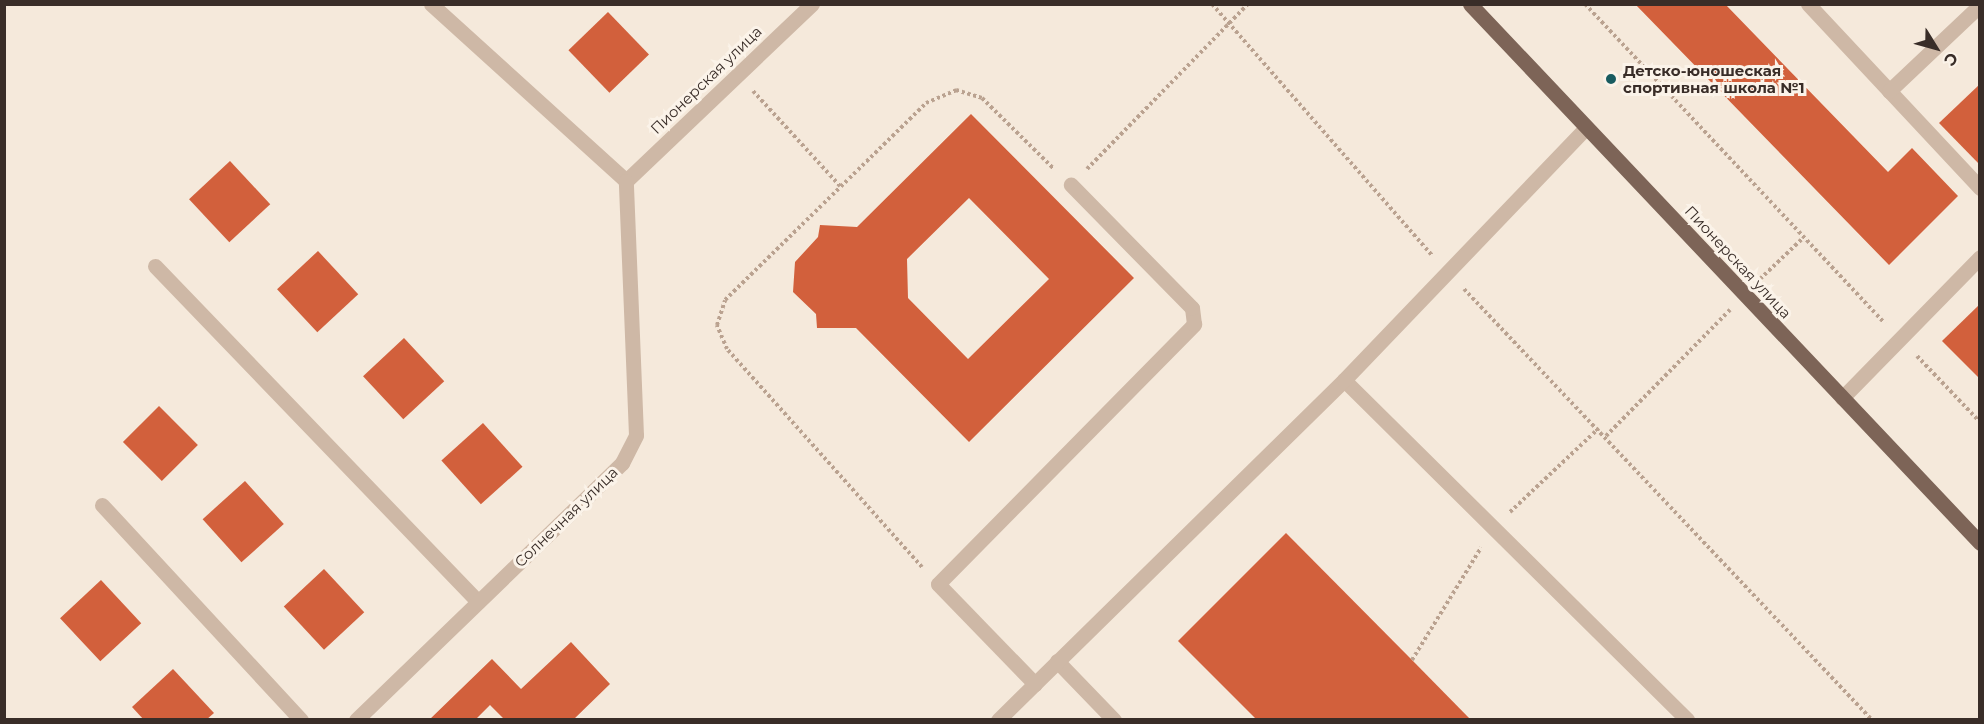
<!DOCTYPE html>
<html>
<head>
<meta charset="utf-8">
<style>
	body { margin:0 }
	#map { position:relative; width:1984px; height:724px; overflow:hidden; background:#f5e9db; font-family:Montserrat,sans-serif }
	div>[style] { position:absolute }
	.building>* { inset:0; background:#d2603c; transform-origin:0 0 }
	.path>* { height:4px; margin-top:-2px; transform-origin:0; background:repeating-linear-gradient(90deg,#baa290 0 3px,transparent 0 6px) }
	.minor>* { height:15px; margin:-7.5px; padding:0 7.5px; transform-origin:7.5px; border-radius:7.5px; background:#ceb8a6 }
	.major>* { height:15px; margin:-7.5px; padding:0 7.5px; transform-origin:7.5px; border-radius:7.5px; background:#7d6457 }
	.dots>* { width:16px; height:16px; translate:-50% -50%; box-sizing:border-box; border:3px solid #fbf3e9; border-radius:50% }
	span { translate:-50% -50%; white-space:nowrap; text-align:center; line-height:1.15; -webkit-text-stroke:6px #fbf3e9; paint-order:stroke }
	.poi-label { font-size:15px; color:#392d28; font-weight:700 }
	.left { translate:0 -50%; text-align:left }
	.street-label { font-size:15px; color:#392d28 }
	.frame { position:absolute; inset:0; border:6px solid #392d28; pointer-events:none }
	.north { position:absolute; left:1906px; top:18px; width:60px; height:60px; -webkit-text-stroke:4px #fbf3e9; paint-order:stroke; rotate:127deg; font-size:16px; font-weight:700; line-height:24px; text-align:center; color:#392d28 }
	.north::after { content:''; display:block; margin:auto; width:21px; height:27px; background:#392d28; clip-path:polygon(50% 0,100% 100%,50% 72%,0 100%) }
</style>
</head>
<body>
<div id="map">
	<div class="building">
		<i style="clip-path:polygon(1635px 4px,1725px 4px,1888px 172px,1912px 148px,1958px 196px,1889px 265px)"></i>
		<i style="left:608px;top:12px;width:59px;height:55px;rotate:46deg"></i>
		<i style="clip-path:polygon(1980px 84px,1980px 165px,1939px 123px)"></i>
		<i style="clip-path:polygon(evenodd,971px 114px,1134px 278px,969px 442px,856px 328px,817px 328px,816px 314px,793px 292px,795px 262px,818px 237px,820px 225px,857px 227px,971px 114px,969px 198px,1049px 279px,968px 359px,908px 298px,907px 259px,969px 198px)"></i>
		<i style="left:230px;top:161px;width:59px;height:56px;rotate:47deg"></i>
		<i style="left:318px;top:251px;width:59px;height:56px;rotate:47deg"></i>
		<i style="clip-path:polygon(1980px 304px,1980px 379px,1942px 341px)"></i>
		<i style="left:404px;top:338px;width:59px;height:56px;rotate:47deg"></i>
		<i style="left:159px;top:406px;width:55px;height:51px;rotate:45deg"></i>
		<i style="left:483px;top:423px;width:59px;height:56px;rotate:48deg"></i>
		<i style="left:245px;top:481px;width:58px;height:57px;rotate:48deg"></i>
		<i style="clip-path:polygon(1286px 533px,1412px 660px,1471px 720px,1257px 720px,1178px 641px)"></i>
		<i style="left:324px;top:569px;width:59px;height:55px;rotate:47deg"></i>
		<i style="left:101px;top:580px;width:59px;height:56px;rotate:47deg"></i>
		<i style="clip-path:polygon(571px 642px,610px 684px,573px 720px,505px 720px,490px 705px,475px 720px,429px 720px,492px 659px,521px 689px)"></i>
		<i style="clip-path:polygon(173px 669px,214px 713px,206px 720px,144px 720px,132px 707px)"></i>
	</div>
	<div class="path">
		<i style="left:1212px;top:4px;width:334px;rotate:48.8deg"></i>
		<i style="left:1585px;top:4px;width:438px;rotate:46.8deg"></i>
		<i style="left:753px;top:91px;width:129px;rotate:47.5deg"></i>
		<i style="left:1087px;top:169px;width:231px;rotate:-45.7deg"></i>
		<i style="left:1760px;top:279px;width:59px;rotate:-43.6deg"></i>
		<i style="left:1464px;top:289px;width:593px;rotate:46.57deg"></i>
		<i style="left:1917px;top:356px;width:91px;rotate:46.3deg"></i>
		<i style="left:1606px;top:436px;width:177px;rotate:-45.5deg"></i>
		<i style="left:1510px;top:512px;width:122px;rotate:-43.3deg"></i>
		<i style="left:922px;top:567px;width:292px;rotate:-131.8deg"></i>
		<i style="left:727px;top:349px;width:26px;rotate:-113deg"></i>
		<i style="left:717px;top:325px;width:26px;rotate:-72deg"></i>
		<i style="left:725px;top:300px;width:281px;rotate:-44.4deg"></i>
		<i style="left:926px;top:103px;width:33px;rotate:-23deg"></i>
		<i style="left:956px;top:90px;width:27px;rotate:17deg"></i>
		<i style="left:982px;top:98px;width:101px;rotate:44.6deg"></i>
		<i style="left:1412px;top:660px;width:132px;rotate:-58.4deg"></i>
	</div>
	<div class="minor">
		<i style="left:431px;top:4px;width:263px;rotate:42.2deg"></i>
		<i style="left:1808px;top:4px;width:252px;rotate:46.9deg"></i>
		<i style="left:1889px;top:91px;width:125px;rotate:-43.4deg"></i>
		<i style="left:626px;top:181px;width:257px;rotate:-43.6deg"></i>
		<i style="left:155px;top:266px;width:466px;rotate:46.1deg"></i>
		<i style="left:1344px;top:380px;width:483px;rotate:44.7deg"></i>
		<i style="left:1842px;top:398px;width:197px;rotate:-45.6deg"></i>
		<i style="left:102px;top:505px;width:293px;rotate:47.2deg"></i>
		<i style="left:1057px;top:661px;width:82px;rotate:46deg"></i>
		<i style="left:1035px;top:684px;width:139px;rotate:-134.1deg"></i>
		<i style="left:938px;top:584px;width:365px;rotate:-45.4deg"></i>
		<i style="left:1194px;top:324px;width:16px;rotate:-97deg"></i>
		<i style="left:1192px;top:308px;width:173px;rotate:-134.5deg"></i>
		<i style="left:356px;top:720px;width:370px;rotate:-44deg"></i>
		<i style="left:622px;top:463px;width:31px;rotate:-63deg"></i>
		<i style="left:636px;top:435px;width:254px;rotate:-92.3deg"></i>
		<i style="left:998px;top:720px;width:485px;rotate:-44.5deg"></i>
		<i style="left:1344px;top:380px;width:349px;rotate:-46.2deg"></i>
	</div>
	<div class="major">
		<i style="left:1470px;top:4px;width:742px;rotate:46.58deg"></i>
	</div>
	<div class="dots">
		<i style="left:1611px;top:79px;background:#185b5f"></i>
	</div>
	<div class="poi-label">
		<span class="left" style="left:1623px;top:79px">Детско-юношеская<br>спортивная школа №1</span>
	</div>
	<div class="street-label">
		<span style="left:706px;top:80px;rotate:-44deg">Пионерская улица</span>
		<span style="left:1738px;top:262px;rotate:47deg">Пионерская улица</span>
		<span style="left:566px;top:517px;rotate:-44deg">Солнечная улица</span>
	</div>
	<div class="frame"></div>
	<div class="north">С</div>
</div>
</body>
</html>
